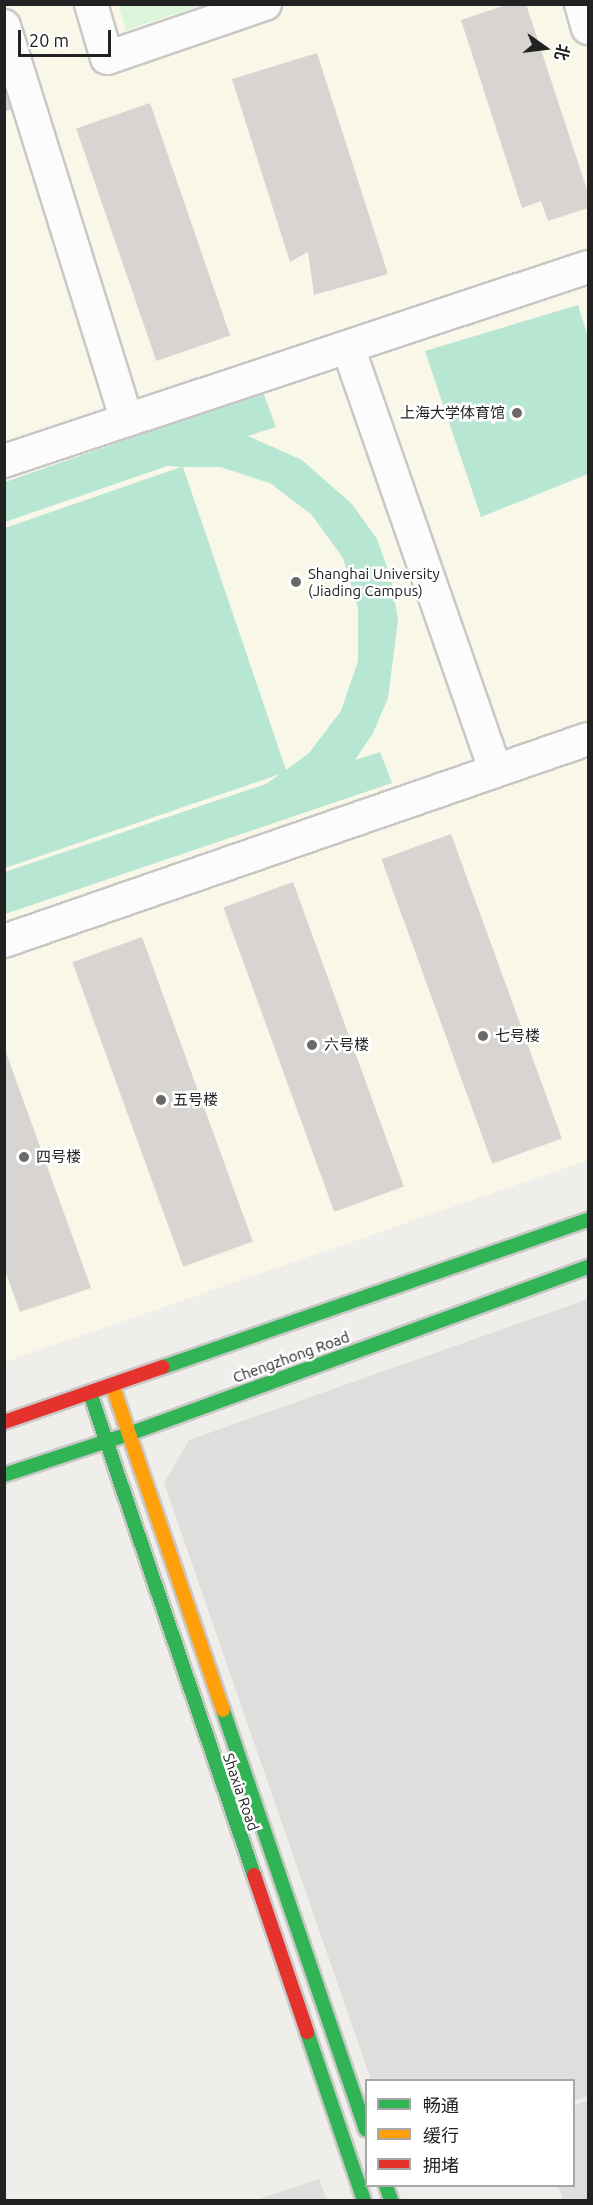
<!DOCTYPE html>
<html>
<head>
<meta charset="utf-8">
<style>
	body { margin:0 }
	#map { position:relative; width:593px; height:2205px; overflow:hidden; background:#f0eeeb; font-family:Ubuntu,"Noto Sans SC",sans-serif }
	div>[style] { position:absolute }
	.residential>* { inset:0; background:#dfdedc }
	.education>* { inset:0; background:#f8f7e8 }
	.park>* { inset:0; background:#daf5da }
	.pitch>* { inset:0; background:#b7e6d2 }
	.building>* { inset:0; background:#d7d4d2; transform-origin:0 0 }
	.roads { filter:drop-shadow(2px 0 #c9c8c7) drop-shadow(-2px 0 #c9c8c7) drop-shadow(0 2px #c9c8c7) drop-shadow(0 -2px #c9c8c7) }
	.street>* { height:32px; margin:-16px; padding:0 16px; transform-origin:16px; border-radius:16px; background:#fdfcfc }
	.fast>* { height:14px; margin:-7px; padding:0 7px; transform-origin:7px; border-radius:7px; background:#30b455 }
	.slow>* { height:14px; margin:-7px; padding:0 7px; transform-origin:7px; border-radius:7px; background:#ff9f0a }
	.jam>* { height:14px; margin:-7px; padding:0 7px; transform-origin:7px; border-radius:7px; background:#e5322d }
	.dots>* { width:16px; height:16px; translate:-50% -50%; box-sizing:border-box; border:3px solid #fff; border-radius:50% }
	span { translate:-50% -50%; white-space:nowrap; text-align:center; line-height:1.15; -webkit-text-stroke:5px #fff; paint-order:stroke }
	.poi-label { font-size:15px; color:#222 }
	.right { translate:-100% -50%; text-align:right }
	.left { translate:0 -50%; text-align:left }
	.street-label { font-size:15px; color:#222 }
	.frame { position:absolute; inset:0; border:6px solid #222; pointer-events:none }
	.legend { position:absolute; left:365px; top:2079px; width:210px; height:108px; box-sizing:border-box; background:#fff; border:2px solid #a7a7a7; margin:0; padding:8px 10px; list-style:none; font-size:18px; color:#222 }
	.legend li { display:flex; align-items:center; gap:12px; height:30px }
	.legend b { width:30px; border:2px solid #a7a7a7 }
	.north { position:absolute; left:515px; top:18px; width:60px; height:60px; -webkit-text-stroke:4px #fff; paint-order:stroke; rotate:104deg; font-size:16px; font-weight:700; line-height:24px; text-align:center; color:#222 }
	.north::after { content:''; display:block; margin:auto; width:21px; height:27px; background:#222; clip-path:polygon(50% 0,100% 100%,50% 72%,0 100%) }
	.scale { position:absolute; left:18px; top:30px; width:93px; height:27px; box-sizing:border-box; border:3px solid #222; border-top:0; padding-left:8px; font-size:18px; line-height:21px; white-space:nowrap; color:#222; -webkit-text-stroke:4px #fff; paint-order:stroke }
</style>
</head>
<body>
<div id="map">
	<div class="residential">
		<i style="clip-path:polygon(588px 1299px,588px 2096px,574px 2101px,574px 2080px,371px 2080px,164px 1483px,189px 1440px)"></i>
		<i style="clip-path:polygon(588px 2100px,588px 2200px,563px 2200px,558px 2186px,574px 2186px,574px 2106px)"></i>
		<i style="clip-path:polygon(319px 2179px,327px 2200px,256px 2200px)"></i>
	</div>
	<div class="education">
		<i style="clip-path:polygon(4px 5px,588px 5px,588px 1160px,5px 1362px)"></i>
	</div>
	<div class="park">
		<i style="clip-path:polygon(118px 4px,203px 4px,203px 5px,126px 30px)"></i>
	</div>
	<div class="pitch">
		<i style="clip-path:polygon(578px 305px,588px 338px,588px 474px,481px 517px,425px 351px)"></i>
		<i style="clip-path:polygon(evenodd,263px 392px,276px 427px,248px 436px,302px 460px,352px 504px,377px 539px,391px 578px,398px 620px,388px 698px,373px 733px,355px 760px,380px 752px,392px 783px,5px 914px,5px 872px,266px 784px,280px 774px,5px 868px,5px 528px,181px 467px,167px 466px,5px 522px,5px 482px,263px 392px,183px 467px,220px 467px,270px 483px,312px 515px,343px 558px,358px 608px,358px 661px,341px 711px,309px 753px,286px 770px,183px 467px)"></i>
	</div>
	<div class="building">
		<i style="clip-path:polygon(509px 4px,526px 4px,588px 193px,588px 208px,548px 221px,541px 201px,522px 208px,461px 20px)"></i>
		<i style="clip-path:polygon(317px 53px,388px 274px,314px 295px,308px 252px,290px 262px,232px 79px)"></i>
		<i style="clip-path:polygon(4px 75px,15px 108px,4px 112px)"></i>
		<i style="left:150px;top:103px;width:246px;height:78px;rotate:71deg"></i>
		<i style="left:451px;top:834px;width:324px;height:74px;rotate:70deg"></i>
		<i style="left:293px;top:882px;width:324px;height:74px;rotate:70deg"></i>
		<i style="left:142px;top:937px;width:324px;height:74px;rotate:70deg"></i>
		<i style="clip-path:polygon(4px 1047px,91px 1288px,20px 1312px,4px 1268px)"></i>
	</div>
	<div class="roads">
		<div class="street">
			<i style="left:91px;top:4px;width:56px;rotate:73.5deg"></i>
			<i style="left:107px;top:58px;width:167px;rotate:-18.9deg"></i>
			<i style="left:581px;top:4px;width:25px;rotate:74deg"></i>
			<i style="left:4px;top:26px;width:413px;rotate:72.7deg"></i>
			<i style="left:348px;top:347px;width:448px;rotate:70.8deg"></i>
			<i style="left:4px;top:461px;width:615px;rotate:-18.38deg"></i>
			<i style="left:4px;top:941px;width:618px;rotate:-19.08deg"></i>
		</div>
		<div class="fast">
			<i style="left:163px;top:1367px;width:450px;rotate:-19.1deg"></i>
			<i style="left:90px;top:1393px;width:509px;rotate:71.21deg"></i>
			<i style="left:4px;top:1475px;width:128px;rotate:-18.2deg"></i>
			<i style="left:126px;top:1435px;width:492px;rotate:-20deg"></i>
			<i style="left:223px;top:1710px;width:443px;rotate:71.2deg"></i>
			<i style="left:307px;top:2032px;width:177px;rotate:71.3deg"></i>
			<i style="left:386px;top:2186px;width:15px;rotate:70deg"></i>
		</div>
		<div class="slow">
			<i style="left:113px;top:1387px;width:341px;rotate:71.2deg"></i>
		</div>
		<div class="jam">
			<i style="left:4px;top:1422px;width:168px;rotate:-19.1deg"></i>
			<i style="left:254px;top:1875px;width:166px;rotate:71.3deg"></i>
		</div>
	</div>
	<div class="dots">
		<i style="left:517px;top:413px;background:#6a6968"></i>
		<i style="left:296px;top:582px;background:#6a6968"></i>
		<i style="left:483px;top:1036px;background:#6a6968"></i>
		<i style="left:312px;top:1045px;background:#6a6968"></i>
		<i style="left:161px;top:1100px;background:#6a6968"></i>
		<i style="left:24px;top:1157px;background:#6a6968"></i>
	</div>
	<div class="poi-label">
		<span class="right" style="left:505px;top:413px">上海大学体育馆</span>
		<span class="left" style="left:308px;top:582px">Shanghai University<br>(Jiading Campus)</span>
		<span class="left" style="left:495px;top:1036px">七号楼</span>
		<span class="left" style="left:324px;top:1045px">六号楼</span>
		<span class="left" style="left:173px;top:1100px">五号楼</span>
		<span class="left" style="left:36px;top:1157px">四号楼</span>
	</div>
	<div class="street-label">
		<span style="left:291px;top:1357px;rotate:-20deg">Chengzhong Road</span>
		<span style="left:241px;top:1792px;rotate:71deg">Shaxia Road</span>
	</div>
	<div class="frame"></div>
	<ul class="legend">
	<li><b style="height:8px;background:#30b455"></b>畅通</li>
	<li><b style="height:8px;background:#ff9f0a"></b>缓行</li>
	<li><b style="height:8px;background:#e5322d"></b>拥堵</li>
	</ul>
	<div class="north">北</div>
	<div class="scale">20 m</div>
</div>
</body>
</html>
